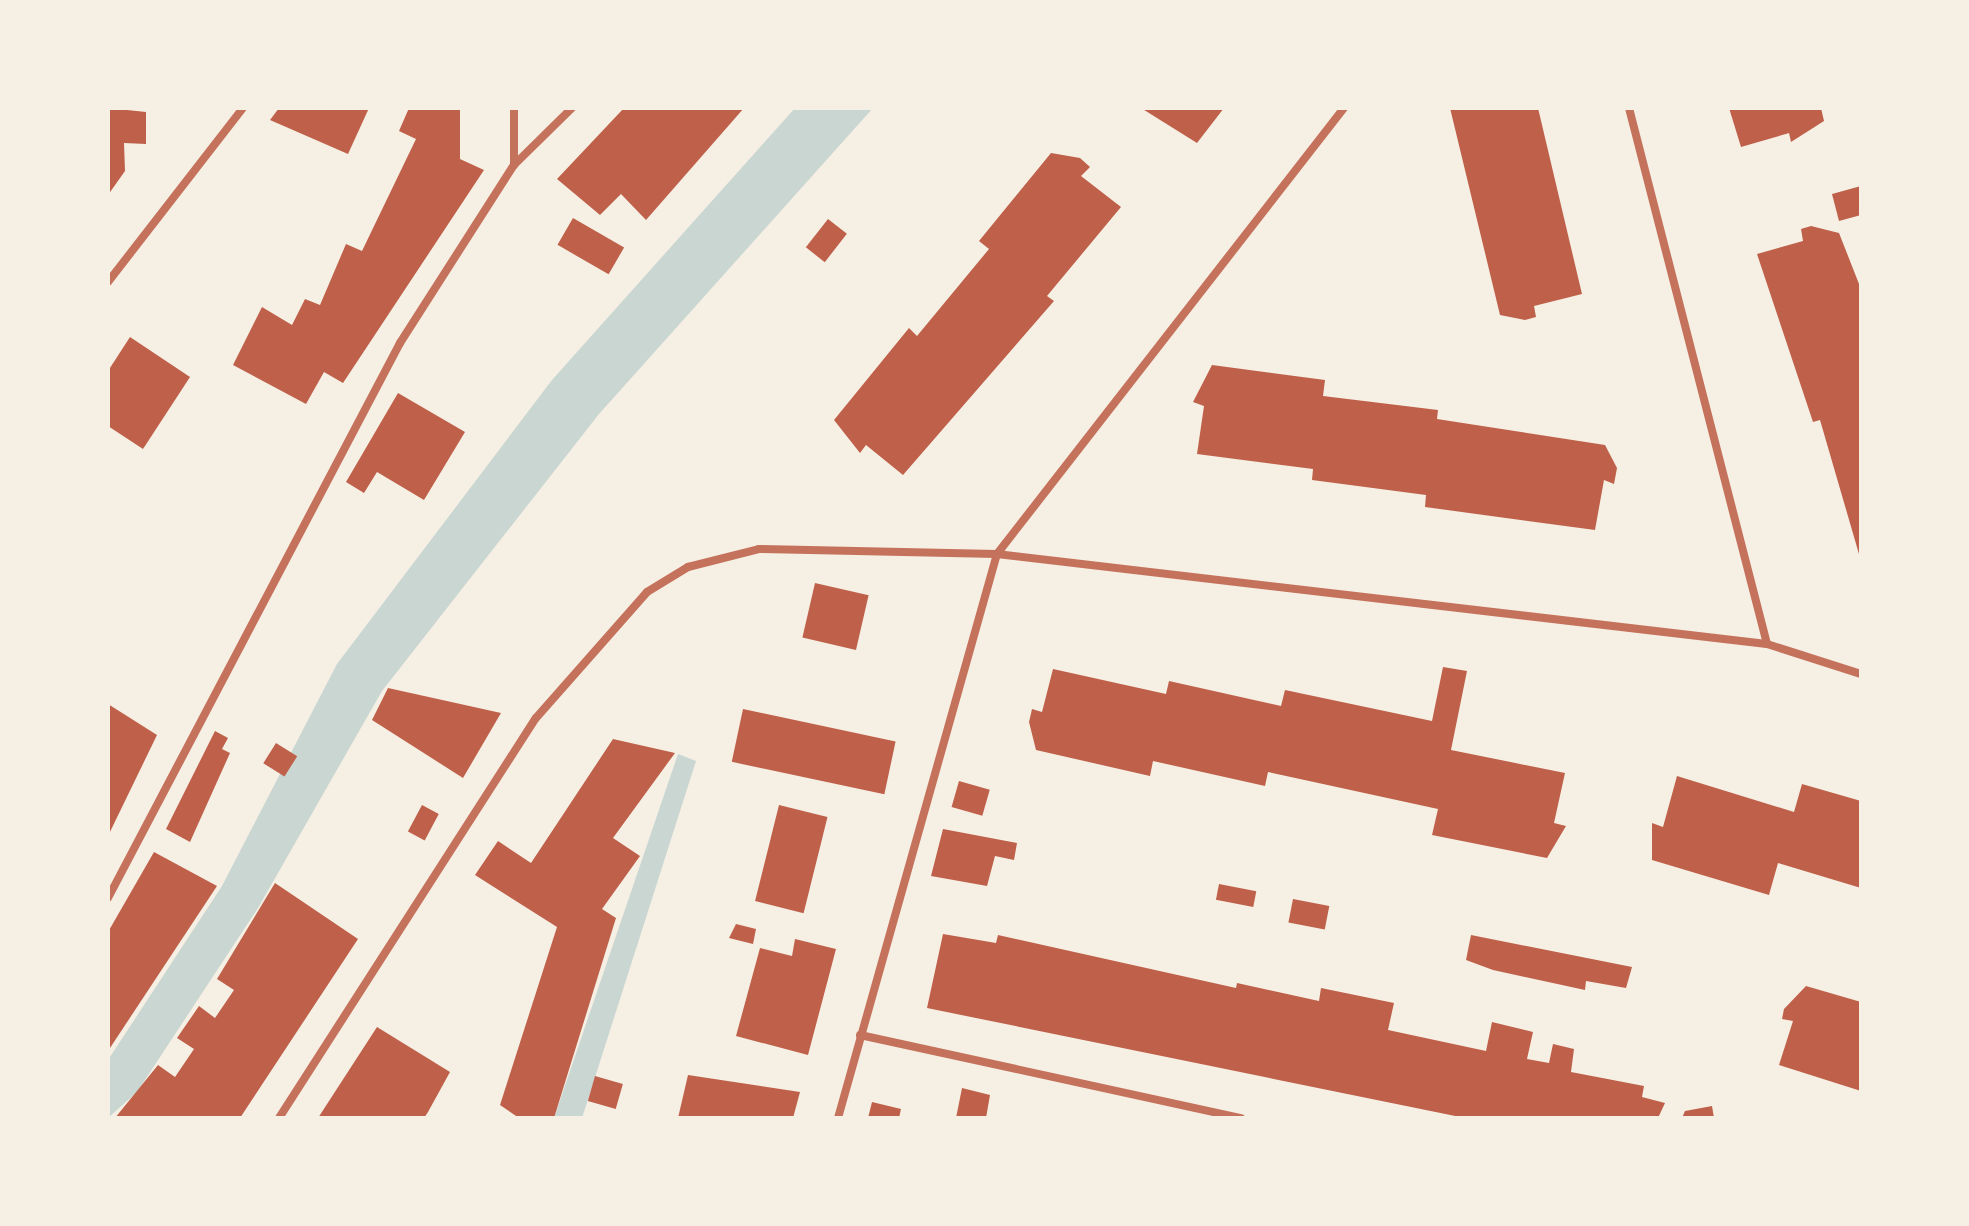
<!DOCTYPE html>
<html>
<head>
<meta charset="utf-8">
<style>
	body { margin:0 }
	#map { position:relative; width:1969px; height:1226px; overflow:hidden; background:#f6efe4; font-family:"Times New Roman",serif }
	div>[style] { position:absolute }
	.water>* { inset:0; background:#c9d6d2 }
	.building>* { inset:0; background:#bf614a; transform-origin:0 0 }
	.minor>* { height:8px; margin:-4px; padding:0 4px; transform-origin:4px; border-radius:4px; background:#c5725c }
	span { translate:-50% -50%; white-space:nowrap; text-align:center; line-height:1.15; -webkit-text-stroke:8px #f6efe4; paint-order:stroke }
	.frame { position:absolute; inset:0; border:110px solid #f6efe4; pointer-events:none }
</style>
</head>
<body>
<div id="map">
	<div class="water">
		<i style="clip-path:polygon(795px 108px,873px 108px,599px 414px,382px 691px,258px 908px,137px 1092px,108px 1118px,108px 1060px,222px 886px,337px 664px,552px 380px)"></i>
		<i style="clip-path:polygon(678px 754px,696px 761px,582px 1118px,554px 1118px)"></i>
	</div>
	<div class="building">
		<i style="clip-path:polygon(108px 108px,146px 112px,146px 144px,124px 143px,125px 171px,108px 195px)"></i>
		<i style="clip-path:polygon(279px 108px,369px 108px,348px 154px,270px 120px)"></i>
		<i style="clip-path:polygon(409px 108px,460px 108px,460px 159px,484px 170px,343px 383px,324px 372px,306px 404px,233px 365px,262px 307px,292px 325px,305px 299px,320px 305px,346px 244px,362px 251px,416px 139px,399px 131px)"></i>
		<i style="clip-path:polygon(624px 108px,744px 108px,646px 220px,621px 194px,600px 215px,557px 179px)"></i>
		<i style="clip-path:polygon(1141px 108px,1224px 108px,1197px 143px)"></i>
		<i style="clip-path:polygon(1450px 108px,1538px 108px,1582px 294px,1534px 306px,1536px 317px,1525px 320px,1500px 315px)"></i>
		<i style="clip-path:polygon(1729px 108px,1821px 108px,1824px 121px,1791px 142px,1789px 133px,1741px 147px)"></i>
		<i style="clip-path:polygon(1051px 153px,1080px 158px,1090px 167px,1081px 176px,1121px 207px,1047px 296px,1054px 301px,903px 475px,866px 445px,860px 453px,834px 420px,909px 328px,917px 336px,989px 249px,979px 241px)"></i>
		<i style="clip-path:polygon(1861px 186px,1861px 215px,1839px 221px,1832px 194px)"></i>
		<i style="left:573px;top:218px;width:59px;height:31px;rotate:30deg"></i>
		<i style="left:828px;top:219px;width:24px;height:36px;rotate:38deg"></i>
		<i style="clip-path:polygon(1811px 226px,1839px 233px,1861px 289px,1861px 561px,1820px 420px,1813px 422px,1757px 254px,1803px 241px,1801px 229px)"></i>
		<i style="clip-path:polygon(130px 337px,190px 377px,143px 449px,108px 426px,108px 371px)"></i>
		<i style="clip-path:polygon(1212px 365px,1325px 380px,1323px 396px,1438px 410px,1437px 419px,1605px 445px,1617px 468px,1614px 484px,1604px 480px,1595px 530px,1425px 507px,1426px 495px,1312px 480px,1313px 469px,1197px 454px,1204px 406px,1193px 402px)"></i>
		<i style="clip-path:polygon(398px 393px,465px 432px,424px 500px,377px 472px,364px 493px,346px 482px)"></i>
		<i style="left:815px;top:583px;width:55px;height:56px;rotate:13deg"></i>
		<i style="clip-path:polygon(1443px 667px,1467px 671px,1451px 750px,1565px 773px,1554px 823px,1566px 826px,1547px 858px,1432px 835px,1438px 809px,1268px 772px,1265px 786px,1153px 761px,1150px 776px,1036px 750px,1029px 722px,1032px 709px,1042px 712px,1053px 669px,1166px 694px,1169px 681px,1281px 706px,1285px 690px,1432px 721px)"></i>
		<i style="clip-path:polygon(388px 688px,501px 713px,463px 778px,372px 720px)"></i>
		<i style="clip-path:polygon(108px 704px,157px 735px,108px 836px)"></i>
		<i style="left:743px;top:709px;width:156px;height:54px;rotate:12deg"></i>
		<i style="clip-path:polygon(215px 731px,228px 738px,222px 749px,230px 753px,190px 842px,166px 829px)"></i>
		<i style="clip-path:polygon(613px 739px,675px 753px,613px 838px,640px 856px,602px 909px,616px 918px,554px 1118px,519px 1118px,500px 1105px,557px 927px,475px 875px,498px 841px,531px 863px)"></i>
		<i style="left:276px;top:743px;width:25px;height:24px;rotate:32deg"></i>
		<i style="clip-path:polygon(1677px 776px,1794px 812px,1802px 784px,1861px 801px,1861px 888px,1778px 863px,1769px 895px,1652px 860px,1652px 823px,1663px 827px)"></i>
		<i style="left:959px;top:781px;width:32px;height:27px;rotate:16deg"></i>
		<i style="left:422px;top:805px;width:19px;height:30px;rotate:28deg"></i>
		<i style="left:779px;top:805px;width:50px;height:99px;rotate:14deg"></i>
		<i style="clip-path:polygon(943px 829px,1017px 843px,1014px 860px,995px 856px,987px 886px,931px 876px)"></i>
		<i style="clip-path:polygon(154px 852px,217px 886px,108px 1051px,108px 932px)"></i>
		<i style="clip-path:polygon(275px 883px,358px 939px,240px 1118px,115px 1118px,158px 1065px,175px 1077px,194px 1049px,177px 1038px,199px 1006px,215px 1018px,234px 990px,217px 979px)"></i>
		<i style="left:1219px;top:884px;width:38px;height:16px;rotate:11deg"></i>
		<i style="left:1293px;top:899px;width:37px;height:24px;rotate:11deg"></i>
		<i style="clip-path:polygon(736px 924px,756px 929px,753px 944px,729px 938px)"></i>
		<i style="clip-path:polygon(943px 934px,996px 943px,998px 935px,1236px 988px,1237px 983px,1319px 1001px,1321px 988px,1394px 1003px,1388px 1030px,1486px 1051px,1492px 1022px,1533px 1032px,1527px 1059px,1549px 1063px,1553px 1044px,1574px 1049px,1571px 1072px,1644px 1086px,1642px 1097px,1665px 1103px,1658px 1118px,1465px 1118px,927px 1008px)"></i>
		<i style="clip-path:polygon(1471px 935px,1632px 967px,1626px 988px,1586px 981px,1585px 990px,1493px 970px,1466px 960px)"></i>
		<i style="clip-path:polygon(795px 939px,836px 949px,808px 1055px,736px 1036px,760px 948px,792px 956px)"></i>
		<i style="clip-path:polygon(1806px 986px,1861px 1002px,1861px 1091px,1779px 1065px,1793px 1021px,1782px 1019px,1784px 1009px)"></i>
		<i style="clip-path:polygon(377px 1027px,450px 1072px,428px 1112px,424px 1118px,318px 1118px)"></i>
		<i style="clip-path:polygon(688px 1075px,800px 1092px,793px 1118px,678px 1118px)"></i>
		<i style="left:595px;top:1076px;width:29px;height:26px;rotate:16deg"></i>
		<i style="clip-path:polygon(962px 1088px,990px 1095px,986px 1118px,956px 1118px)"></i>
		<i style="clip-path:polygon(872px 1102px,901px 1109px,899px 1118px,868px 1118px)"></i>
		<i style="clip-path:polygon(1712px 1106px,1714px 1118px,1682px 1118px,1685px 1111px)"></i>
	</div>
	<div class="minor">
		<i style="left:1629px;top:108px;width:553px;rotate:75.56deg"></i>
		<i style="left:514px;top:165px;width:57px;rotate:-90deg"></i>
		<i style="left:108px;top:282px;width:220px;rotate:-52.2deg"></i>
		<i style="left:108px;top:898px;width:627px;rotate:-62.25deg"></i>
		<i style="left:400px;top:343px;width:211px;rotate:-57.4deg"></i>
		<i style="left:514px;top:165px;width:81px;rotate:-44.5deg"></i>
		<i style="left:860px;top:1035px;width:390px;rotate:12.3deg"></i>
		<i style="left:279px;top:1118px;width:475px;rotate:-57.3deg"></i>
		<i style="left:536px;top:718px;width:168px;rotate:-48.6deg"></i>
		<i style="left:647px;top:592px;width:48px;rotate:-31.4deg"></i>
		<i style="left:688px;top:567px;width:73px;rotate:-14.2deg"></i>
		<i style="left:759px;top:549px;width:238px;rotate:1.2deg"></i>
		<i style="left:997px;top:554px;width:775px;rotate:6.67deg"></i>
		<i style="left:1767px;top:644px;width:99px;rotate:17.7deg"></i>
		<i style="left:838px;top:1118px;width:586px;rotate:-74.26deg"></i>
		<i style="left:997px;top:554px;width:565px;rotate:-52.12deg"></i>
	</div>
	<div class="frame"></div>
</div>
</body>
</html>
